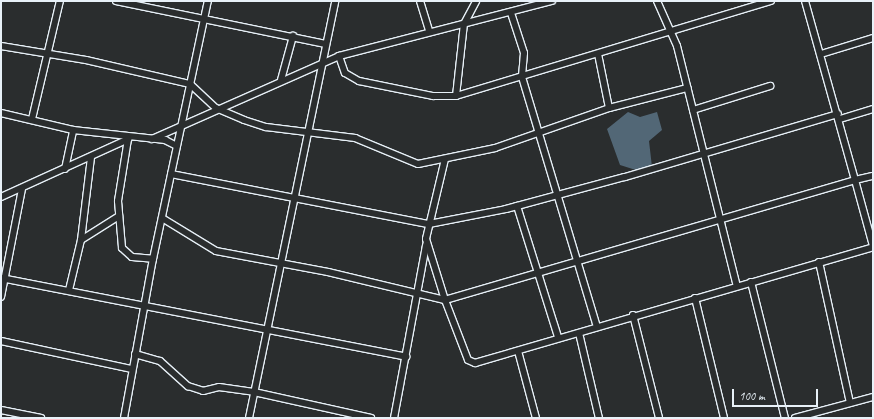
<!DOCTYPE html>
<html>
<head>
<meta charset="utf-8">
<style>
	body { margin:0 }
	#map { position:relative; width:874px; height:419px; overflow:hidden; background:#2a2d2e; font-family:Caveat,sans-serif }
	div>[style] { position:absolute }
	.water>* { inset:0; background:#526776 }
	.roads { filter:drop-shadow(1px 0 #e8f1f8) drop-shadow(-1px 0 #e8f1f8) drop-shadow(0 1px #e8f1f8) drop-shadow(0 -1px #e8f1f8) }
	.minor>* { height:6px; margin:-3px; padding:0 3px; transform-origin:3px; border-radius:3px; background:#2a2d2e }
	span { translate:-50% -50%; white-space:nowrap; text-align:center; line-height:1.15; -webkit-text-stroke:3.5px #2a2d2e; paint-order:stroke }
	.frame { position:absolute; inset:0; border:2px solid #e8f1f8; pointer-events:none }
	.scale { position:absolute; left:732px; top:389px; width:86px; height:18px; box-sizing:border-box; border:2px solid #e8f1f8; border-top:0; padding-left:5px; font-size:12px; line-height:14px; white-space:nowrap; color:#e8f1f8; -webkit-text-stroke:3px #2a2d2e; paint-order:stroke }
</style>
</head>
<body>
<div id="map">
	<div class="water">
		<i style="clip-path:polygon(628px 112px,640px 117px,657px 112px,662px 130px,649px 141px,652px 167px,639px 171px,620px 165px,607px 129px)"></i>
	</div>
	<div class="roads">
		<div class="minor">
			<i style="left:116px;top:1px;width:214px;rotate:11.6deg"></i>
			<i style="left:420px;top:1px;width:30px;rotate:73deg"></i>
			<i style="left:657px;top:1px;width:49px;rotate:66deg"></i>
			<i style="left:677px;top:46px;width:247px;rotate:76deg"></i>
			<i style="left:805px;top:1px;width:186px;rotate:74.4deg"></i>
			<i style="left:855px;top:180px;width:18px;rotate:-13deg"></i>
			<i style="left:511px;top:13px;width:42px;rotate:72deg"></i>
			<i style="left:524px;top:53px;width:24px;rotate:95deg"></i>
			<i style="left:522px;top:77px;width:261px;rotate:73.3deg"></i>
			<i style="left:1px;top:46px;width:86px;rotate:9.4deg"></i>
			<i style="left:86px;top:60px;width:107px;rotate:13deg"></i>
			<i style="left:190px;top:84px;width:35px;rotate:43deg"></i>
			<i style="left:216px;top:108px;width:30px;rotate:23deg"></i>
			<i style="left:244px;top:120px;width:23px;rotate:18deg"></i>
			<i style="left:266px;top:127px;width:90px;rotate:7deg"></i>
			<i style="left:355px;top:138px;width:68px;rotate:22.4deg"></i>
			<i style="left:418px;top:164px;width:79px;rotate:-11.7deg"></i>
			<i style="left:495px;top:148px;width:121px;rotate:-19.3deg"></i>
			<i style="left:609px;top:108px;width:55px;rotate:-101.5deg"></i>
			<i style="left:821px;top:54px;width:54px;rotate:-17.1deg"></i>
			<i style="left:339px;top:56px;width:18px;rotate:71deg"></i>
			<i style="left:345px;top:73px;width:16px;rotate:30deg"></i>
			<i style="left:359px;top:81px;width:76px;rotate:11.5deg"></i>
			<i style="left:433px;top:96px;width:23px"></i>
			<i style="left:456px;top:96px;width:329px;rotate:-16.8deg"></i>
			<i style="left:281px;top:80px;width:46px;rotate:-74.7deg"></i>
			<i style="left:456px;top:96px;width:72px;rotate:-83.7deg"></i>
			<i style="left:464px;top:24px;width:26px;rotate:-62deg"></i>
			<i style="left:609px;top:108px;width:81px;rotate:-14.4deg"></i>
			<i style="left:693px;top:110px;width:81px;rotate:-17.3deg"></i>
			<i style="left:1px;top:113px;width:74px;rotate:13.3deg"></i>
			<i style="left:73px;top:130px;width:93px;rotate:6.2deg"></i>
			<i style="left:165px;top:140px;width:13px;rotate:27deg"></i>
			<i style="left:32px;top:119px;width:121px;rotate:-76.7deg"></i>
			<i style="left:840px;top:119px;width:34px;rotate:-17deg"></i>
			<i style="left:128px;top:139px;width:63px;rotate:99.2deg"></i>
			<i style="left:118px;top:201px;width:47px;rotate:85.1deg"></i>
			<i style="left:122px;top:248px;width:13px;rotate:42deg"></i>
			<i style="left:132px;top:257px;width:21px;rotate:5deg"></i>
			<i style="left:152px;top:139px;width:205px;rotate:-23.9deg"></i>
			<i style="left:339px;top:56px;width:220px;rotate:-14.5deg"></i>
			<i style="left:445px;top:159px;width:82px;rotate:103.4deg"></i>
			<i style="left:426px;top:239px;width:64px;rotate:72.7deg"></i>
			<i style="left:445px;top:300px;width:427px;rotate:-16.3deg"></i>
			<i style="left:855px;top:180px;width:68px;rotate:74.7deg"></i>
			<i style="left:65px;top:169px;width:40px;rotate:-78deg"></i>
			<i style="left:171px;top:174px;width:263px;rotate:11deg"></i>
			<i style="left:429px;top:224px;width:78px;rotate:-11deg"></i>
			<i style="left:506px;top:209px;width:123px;rotate:-15.1deg"></i>
			<i style="left:625px;top:177px;width:222px;rotate:-16.5deg"></i>
			<i style="left:1px;top:197px;width:140px;rotate:-24.5deg"></i>
			<i style="left:517px;top:206px;width:137px;rotate:72.6deg"></i>
			<i style="left:162px;top:218px;width:63px;rotate:31.4deg"></i>
			<i style="left:216px;top:251px;width:114px;rotate:10.6deg"></i>
			<i style="left:328px;top:272px;width:120px;rotate:13.5deg"></i>
			<i style="left:445px;top:300px;width:64px;rotate:69deg"></i>
			<i style="left:468px;top:360px;width:8px;rotate:23deg"></i>
			<i style="left:475px;top:363px;width:415px;rotate:-16.2deg"></i>
			<i style="left:81px;top:240px;width:84px;rotate:-83.1deg"></i>
			<i style="left:819px;top:262px;width:144px;rotate:77.6deg"></i>
			<i style="left:1px;top:278px;width:413px;rotate:11deg"></i>
			<i style="left:751px;top:282px;width:140px;rotate:76deg"></i>
			<i style="left:69px;top:290px;width:51px;rotate:-76.5deg"></i>
			<i style="left:81px;top:240px;width:45px;rotate:-32.3deg"></i>
			<i style="left:1px;top:297px;width:110px;rotate:-79deg"></i>
			<i style="left:695px;top:298px;width:123px;rotate:76.4deg"></i>
			<i style="left:633px;top:315px;width:106px;rotate:75.8deg"></i>
			<i style="left:579px;top:333px;width:87px;rotate:76.8deg"></i>
			<i style="left:1px;top:341px;width:134px;rotate:12.1deg"></i>
			<i style="left:518px;top:351px;width:69px;rotate:75deg"></i>
			<i style="left:135px;top:354px;width:26px;rotate:16deg"></i>
			<i style="left:160px;top:361px;width:38px;rotate:42deg"></i>
			<i style="left:188px;top:386px;width:16px;rotate:18deg"></i>
			<i style="left:203px;top:391px;width:16px;rotate:-14deg"></i>
			<i style="left:219px;top:387px;width:35px;rotate:8deg"></i>
			<i style="left:254px;top:392px;width:120px;rotate:12.5deg"></i>
			<i style="left:1px;top:410px;width:41px;rotate:11.3deg"></i>
			<i style="left:124px;top:418px;width:162px;rotate:-79.7deg"></i>
			<i style="left:153px;top:259px;width:264px;rotate:-78deg"></i>
			<i style="left:249px;top:418px;width:426px;rotate:-78.3deg"></i>
			<i style="left:394px;top:418px;width:176px;rotate:-79.5deg"></i>
			<i style="left:795px;top:418px;width:81px;rotate:-15.1deg"></i>
		</div>
	</div>
	<div class="frame"></div>
	<div class="scale">100 m</div>
</div>
</body>
</html>
